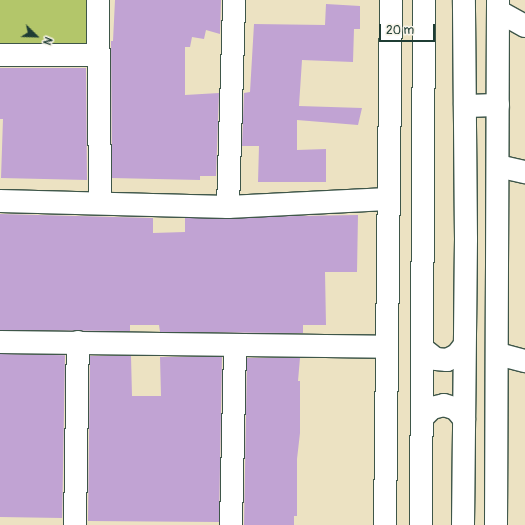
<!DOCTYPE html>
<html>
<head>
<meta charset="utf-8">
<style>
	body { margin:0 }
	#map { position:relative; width:525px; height:525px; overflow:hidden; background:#ece2c2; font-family:Pangolin,sans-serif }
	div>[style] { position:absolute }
	.green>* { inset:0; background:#b3c66a; transform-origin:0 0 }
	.building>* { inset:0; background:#c1a3d3; transform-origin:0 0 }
	.roads { filter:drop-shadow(1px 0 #3e5649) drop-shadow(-1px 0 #3e5649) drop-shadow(0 1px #3e5649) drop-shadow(0 -1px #3e5649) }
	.minor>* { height:22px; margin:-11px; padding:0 11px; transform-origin:11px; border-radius:11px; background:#fff }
	.tertiary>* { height:22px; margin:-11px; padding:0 11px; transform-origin:11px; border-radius:11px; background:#fff }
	span { translate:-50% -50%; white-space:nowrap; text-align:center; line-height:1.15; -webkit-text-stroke:3px #f7f3e8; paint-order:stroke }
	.north { position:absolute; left:16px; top:16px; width:40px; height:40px; -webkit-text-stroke:3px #f7f3e8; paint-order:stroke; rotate:113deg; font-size:11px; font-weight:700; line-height:16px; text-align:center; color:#1f3d34 }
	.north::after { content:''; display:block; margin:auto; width:14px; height:18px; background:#1f3d34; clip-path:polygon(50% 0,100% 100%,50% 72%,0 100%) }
	.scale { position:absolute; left:379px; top:24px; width:56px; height:18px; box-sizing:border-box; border:2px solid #1f3d34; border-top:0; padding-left:5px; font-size:12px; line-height:14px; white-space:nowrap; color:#1f3d34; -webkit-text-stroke:3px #f7f3e8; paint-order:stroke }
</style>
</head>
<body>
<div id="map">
	<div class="green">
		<i style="left:0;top:0;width:91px;height:50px"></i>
	</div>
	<div class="building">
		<i style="clip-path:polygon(115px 0,221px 0,220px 34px,206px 30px,204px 39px,192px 37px,190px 47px,185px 47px,185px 95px,219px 93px,216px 176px,200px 176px,200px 180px,112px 178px,111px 41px,113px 41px)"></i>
		<i style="clip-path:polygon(326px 4px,360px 6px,360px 29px,354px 29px,353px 62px,302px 60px,299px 106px,362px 108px,358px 125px,297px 120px,297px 150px,326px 149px,326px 182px,258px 182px,259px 146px,242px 146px,244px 93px,250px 92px,254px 24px,325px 25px)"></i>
		<i style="clip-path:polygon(0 68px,86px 68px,87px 180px,1px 178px,3px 119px,0 119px)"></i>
		<i style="clip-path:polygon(0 214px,153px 218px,153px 233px,185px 232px,185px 218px,358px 215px,357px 272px,325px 272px,326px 325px,303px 325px,303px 333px,160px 332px,159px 325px,130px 325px,130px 331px,0 330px)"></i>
		<i style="left:0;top:354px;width:65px;height:163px;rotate:1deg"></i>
		<i style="clip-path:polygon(90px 356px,131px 356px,132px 396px,161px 396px,160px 357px,222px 357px,219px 522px,88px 521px)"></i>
		<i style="clip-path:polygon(247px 358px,300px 358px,298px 381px,300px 381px,300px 433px,297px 459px,297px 516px,294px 516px,294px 525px,244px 525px)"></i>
	</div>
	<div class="roads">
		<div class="minor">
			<i style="left:98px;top:0;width:202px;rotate:89.4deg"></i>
			<i style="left:498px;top:11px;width:31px;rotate:29deg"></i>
			<i style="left:0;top:55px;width:97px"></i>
			<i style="left:498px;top:166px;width:28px;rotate:13deg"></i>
			<i style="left:0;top:201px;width:228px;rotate:1.5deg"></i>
			<i style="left:228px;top:207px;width:160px;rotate:-2.9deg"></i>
			<i style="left:228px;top:207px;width:207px;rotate:-88.3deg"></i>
			<i style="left:0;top:342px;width:386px;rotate:0.7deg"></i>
			<i style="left:498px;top:354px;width:28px;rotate:15deg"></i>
			<i style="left:75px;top:525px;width:183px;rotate:-89.1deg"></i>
			<i style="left:231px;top:525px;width:179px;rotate:-88.7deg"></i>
			<i style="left:385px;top:525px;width:525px;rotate:-89.35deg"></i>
			<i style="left:496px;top:525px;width:525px;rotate:-89.78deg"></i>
		</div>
		<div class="tertiary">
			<i style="left:465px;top:106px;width:33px;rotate:-2deg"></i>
			<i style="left:423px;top:349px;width:16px;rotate:38deg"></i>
			<i style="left:436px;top:359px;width:11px;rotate:5deg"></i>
			<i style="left:447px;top:360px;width:11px;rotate:-27deg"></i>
			<i style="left:457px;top:355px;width:11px;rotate:-52deg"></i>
			<i style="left:423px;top:417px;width:13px;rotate:-45deg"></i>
			<i style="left:432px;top:408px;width:12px;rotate:-14deg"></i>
			<i style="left:444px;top:405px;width:13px;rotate:18deg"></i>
			<i style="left:456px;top:409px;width:13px;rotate:51deg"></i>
			<i style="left:421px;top:525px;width:525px;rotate:-89.67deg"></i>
			<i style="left:463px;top:525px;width:286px;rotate:-89.4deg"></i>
			<i style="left:466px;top:239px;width:239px;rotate:-90.5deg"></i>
		</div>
	</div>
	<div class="north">N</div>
	<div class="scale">20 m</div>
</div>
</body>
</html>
